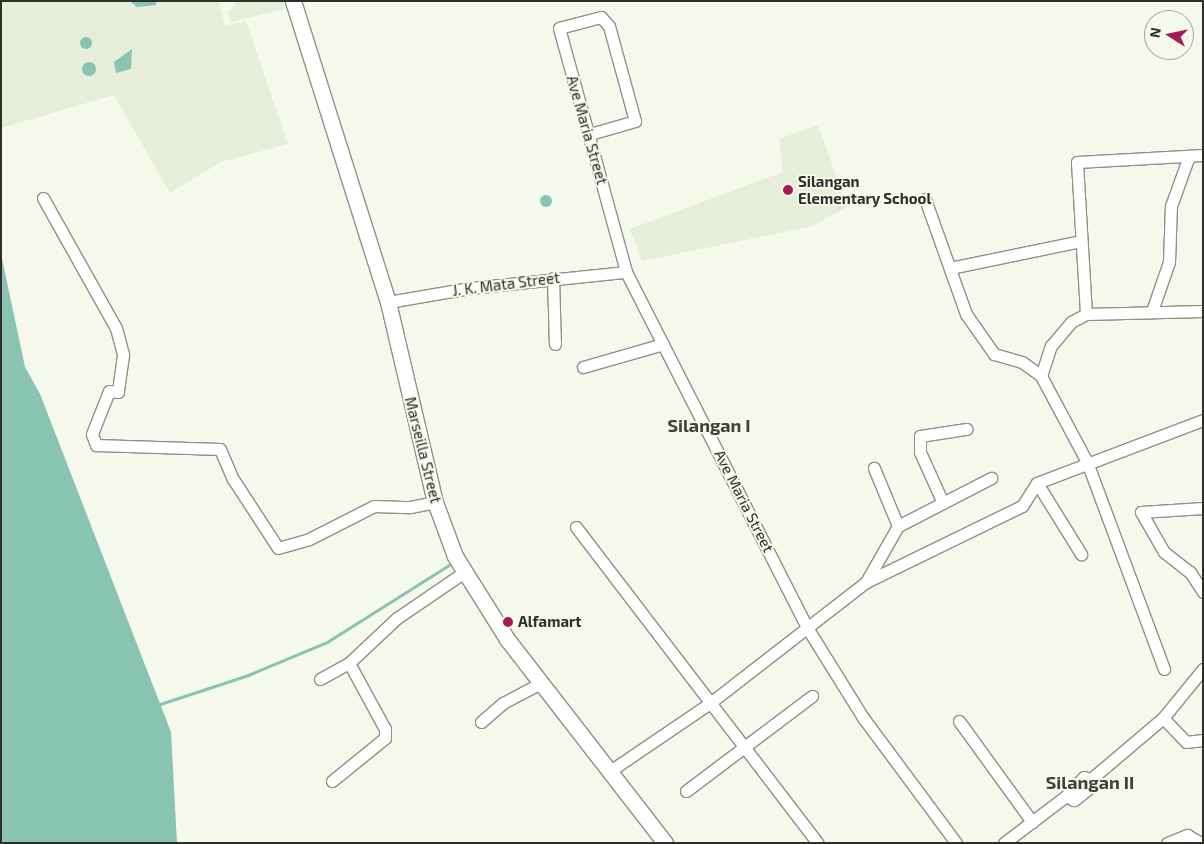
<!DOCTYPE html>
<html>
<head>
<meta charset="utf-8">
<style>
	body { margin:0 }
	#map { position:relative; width:1204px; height:844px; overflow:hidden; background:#f4f9ec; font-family:"Exo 2",sans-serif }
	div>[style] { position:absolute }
	.built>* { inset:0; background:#e6edd9 }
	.water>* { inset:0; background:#88c4b1 }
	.round { border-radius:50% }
	.stream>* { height:3px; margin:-1.5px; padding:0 1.5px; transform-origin:1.5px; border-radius:1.5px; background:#88c4b1 }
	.roads { filter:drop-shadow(1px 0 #8d9286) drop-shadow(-1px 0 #8d9286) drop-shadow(0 1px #8d9286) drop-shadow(0 -1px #8d9286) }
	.minor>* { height:11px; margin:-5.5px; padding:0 5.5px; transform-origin:5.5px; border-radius:5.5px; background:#fff }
	.secondary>* { height:15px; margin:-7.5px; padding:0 7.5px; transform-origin:7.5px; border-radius:7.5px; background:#fff }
	.dots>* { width:14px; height:14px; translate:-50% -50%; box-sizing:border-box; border:2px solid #f4f9ec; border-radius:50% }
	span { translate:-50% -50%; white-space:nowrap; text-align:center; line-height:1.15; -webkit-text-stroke:4px #f4f9ec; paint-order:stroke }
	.street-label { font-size:15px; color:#2d2f2a }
	.poi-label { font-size:15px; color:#2d2f2a; font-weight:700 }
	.left { translate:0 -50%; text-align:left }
	.quarter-label { font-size:18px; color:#3e4238; font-weight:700 }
	.frame { position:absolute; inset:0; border:2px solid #2d2f2a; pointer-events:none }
	.north { position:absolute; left:1144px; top:10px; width:50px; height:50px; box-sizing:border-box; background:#f4f9ec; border:1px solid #a4a89e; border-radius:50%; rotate:280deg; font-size:14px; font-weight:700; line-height:20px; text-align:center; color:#2d2f2a }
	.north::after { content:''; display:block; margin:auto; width:18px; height:22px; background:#a71858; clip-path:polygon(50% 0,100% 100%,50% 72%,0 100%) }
</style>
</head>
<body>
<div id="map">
	<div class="built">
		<i style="clip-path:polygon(1px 1px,218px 1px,225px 26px,246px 21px,288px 144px,221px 162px,170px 193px,114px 95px,1px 128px)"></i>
		<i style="clip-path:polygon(238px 1px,290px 1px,292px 7px,231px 22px,228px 12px)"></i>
		<i style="clip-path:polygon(818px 125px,847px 207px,810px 227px,642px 261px,630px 229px,783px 172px,779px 139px)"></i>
	</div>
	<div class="water">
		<i style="clip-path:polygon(130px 1px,156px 1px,156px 5px,137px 7px)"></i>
		<i class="round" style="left:80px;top:37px;width:12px;height:12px"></i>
		<i style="clip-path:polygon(132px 49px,131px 69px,116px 73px,114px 62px)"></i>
		<i class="round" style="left:82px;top:62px;width:14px;height:14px"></i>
		<i class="round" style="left:540px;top:195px;width:12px;height:12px"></i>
		<i style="clip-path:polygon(1px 254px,25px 367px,40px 394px,171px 732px,177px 843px,1px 843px)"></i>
	</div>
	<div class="stream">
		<i style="left:160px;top:704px;width:93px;rotate:-18.2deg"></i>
		<i style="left:248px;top:675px;width:86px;rotate:-22.7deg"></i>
		<i style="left:327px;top:642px;width:148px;rotate:-32.3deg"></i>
	</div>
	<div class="roads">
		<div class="minor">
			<i style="left:590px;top:134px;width:47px;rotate:-16.1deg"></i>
			<i style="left:635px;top:121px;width:98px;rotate:-105.3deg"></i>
			<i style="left:609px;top:26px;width:12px;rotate:-132deg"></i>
			<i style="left:601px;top:17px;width:43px;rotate:165.3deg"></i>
			<i style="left:559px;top:28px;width:253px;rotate:74.6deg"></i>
			<i style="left:626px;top:272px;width:397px;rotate:63deg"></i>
			<i style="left:806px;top:626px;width:110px;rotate:58.1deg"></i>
			<i style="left:864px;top:719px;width:154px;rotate:53.4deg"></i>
			<i style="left:43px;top:198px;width:149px;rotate:60.7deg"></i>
			<i style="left:116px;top:328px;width:28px;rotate:75deg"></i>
			<i style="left:123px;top:355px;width:37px;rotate:98deg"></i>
			<i style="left:118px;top:392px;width:9px;rotate:-174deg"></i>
			<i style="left:109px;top:391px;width:46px;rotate:111.6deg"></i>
			<i style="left:92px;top:434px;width:12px;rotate:70deg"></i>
			<i style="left:96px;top:445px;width:124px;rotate:1.8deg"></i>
			<i style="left:220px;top:449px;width:33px;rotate:67deg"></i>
			<i style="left:233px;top:479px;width:82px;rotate:56.9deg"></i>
			<i style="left:278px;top:548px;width:32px;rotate:-16deg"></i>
			<i style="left:309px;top:539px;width:73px;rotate:-26.9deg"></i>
			<i style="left:374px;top:506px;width:36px;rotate:2deg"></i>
			<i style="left:410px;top:507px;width:25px;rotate:-11deg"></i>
			<i style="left:925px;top:199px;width:122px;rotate:70.4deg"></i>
			<i style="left:966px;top:314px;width:49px;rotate:55deg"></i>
			<i style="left:994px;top:354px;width:29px;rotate:16deg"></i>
			<i style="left:1022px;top:362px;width:24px;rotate:36deg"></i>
			<i style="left:950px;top:268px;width:133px;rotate:-11.7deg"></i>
			<i style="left:553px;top:278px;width:66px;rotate:88.3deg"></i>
			<i style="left:388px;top:302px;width:83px;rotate:-9.7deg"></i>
			<i style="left:470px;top:288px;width:157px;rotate:-5.9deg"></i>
			<i style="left:1152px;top:311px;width:52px;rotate:-70.9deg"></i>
			<i style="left:1169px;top:262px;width:56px;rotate:-88deg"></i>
			<i style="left:1171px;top:206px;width:53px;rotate:-70.2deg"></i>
			<i style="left:1086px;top:314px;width:152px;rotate:-93.4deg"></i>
			<i style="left:1077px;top:162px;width:126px;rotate:-3.2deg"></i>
			<i style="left:583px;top:367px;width:83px;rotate:-16deg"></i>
			<i style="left:1037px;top:483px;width:84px;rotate:58.2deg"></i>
			<i style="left:943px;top:503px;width:56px;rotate:-114.3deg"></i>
			<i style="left:920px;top:452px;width:16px;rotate:-90deg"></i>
			<i style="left:920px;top:436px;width:47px;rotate:-8.7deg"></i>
			<i style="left:1203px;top:508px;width:62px;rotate:176.3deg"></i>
			<i style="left:1141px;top:512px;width:46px;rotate:60.1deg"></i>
			<i style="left:1164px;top:552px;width:33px;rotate:38deg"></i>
			<i style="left:1190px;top:572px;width:24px;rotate:57deg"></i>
			<i style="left:898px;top:526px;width:105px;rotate:-27.3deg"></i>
			<i style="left:576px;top:527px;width:398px;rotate:52.6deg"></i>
			<i style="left:866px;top:582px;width:64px;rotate:-60.3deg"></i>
			<i style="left:898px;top:526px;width:63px;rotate:-112.5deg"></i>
			<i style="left:1164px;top:669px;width:221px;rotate:-110.4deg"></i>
			<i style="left:1087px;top:462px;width:98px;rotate:-118.1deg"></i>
			<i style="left:1041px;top:376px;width:32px;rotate:-72deg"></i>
			<i style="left:1051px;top:346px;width:31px;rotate:-50deg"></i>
			<i style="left:1071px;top:322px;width:17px;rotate:-28deg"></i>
			<i style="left:1086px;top:314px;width:117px;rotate:-1.5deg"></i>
			<i style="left:1203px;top:669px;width:63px;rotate:129.2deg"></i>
			<i style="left:1163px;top:718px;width:33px;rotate:46deg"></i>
			<i style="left:1186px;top:742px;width:17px;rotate:-7deg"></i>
			<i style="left:320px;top:679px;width:33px;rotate:-29deg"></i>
			<i style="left:959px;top:721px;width:125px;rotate:54.1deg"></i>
			<i style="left:481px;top:722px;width:29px;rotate:-41deg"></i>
			<i style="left:503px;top:703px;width:43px;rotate:-27.8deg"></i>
			<i style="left:610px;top:771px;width:121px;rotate:-34.2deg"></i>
			<i style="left:710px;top:703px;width:197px;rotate:-37.8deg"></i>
			<i style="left:866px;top:582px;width:174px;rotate:-26deg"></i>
			<i style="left:1022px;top:506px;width:27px;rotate:-57deg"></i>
			<i style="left:1037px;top:483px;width:178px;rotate:-20.8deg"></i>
			<i style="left:1084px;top:777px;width:7px;rotate:16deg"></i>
			<i style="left:1091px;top:779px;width:7px;rotate:82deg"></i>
			<i style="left:1092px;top:786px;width:23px;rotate:142deg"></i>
			<i style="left:1074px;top:800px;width:9px;rotate:-153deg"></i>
			<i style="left:1066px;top:796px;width:26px;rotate:-47deg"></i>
			<i style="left:1091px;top:779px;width:94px;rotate:-40.3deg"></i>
			<i style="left:332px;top:781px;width:68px;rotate:-39.1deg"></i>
			<i style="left:385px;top:738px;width:9px;rotate:-90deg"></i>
			<i style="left:385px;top:729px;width:75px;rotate:-118.6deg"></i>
			<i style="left:349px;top:663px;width:66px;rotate:-43.2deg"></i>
			<i style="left:397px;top:618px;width:80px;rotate:-34.3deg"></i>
			<i style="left:686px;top:791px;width:158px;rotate:-37deg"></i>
			<i style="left:1004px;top:843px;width:78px;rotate:-37.2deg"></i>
			<i style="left:1167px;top:843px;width:22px;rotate:-22deg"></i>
			<i style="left:1187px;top:835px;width:16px;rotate:30deg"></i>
		</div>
		<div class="secondary">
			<i style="left:293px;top:1px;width:316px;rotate:72.5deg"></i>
			<i style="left:388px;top:302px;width:205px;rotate:76.8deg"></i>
			<i style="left:435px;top:502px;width:58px;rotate:69.7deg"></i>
			<i style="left:455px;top:556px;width:98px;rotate:57.9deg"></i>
			<i style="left:507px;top:639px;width:258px;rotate:52.2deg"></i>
		</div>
	</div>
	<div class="dots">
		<i style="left:788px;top:190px;background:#a71858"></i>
		<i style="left:508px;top:622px;background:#a71858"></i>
	</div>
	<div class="street-label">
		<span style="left:587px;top:130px;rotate:74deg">Ave Maria Street</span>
		<span style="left:506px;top:284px;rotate:-7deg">J. K. Mata Street</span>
		<span style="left:423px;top:450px;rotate:76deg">Marseilla Street</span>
		<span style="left:744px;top:501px;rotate:63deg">Ave Maria Street</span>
	</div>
	<div class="poi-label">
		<span class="left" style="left:798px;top:190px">Silangan<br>Elementary School</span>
		<span class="left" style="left:518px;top:622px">Alfamart</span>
	</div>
	<div class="quarter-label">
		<span style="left:709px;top:425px">Silangan I</span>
		<span style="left:1090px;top:782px">Silangan II</span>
	</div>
	<div class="frame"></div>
	<div class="north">N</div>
</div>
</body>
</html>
